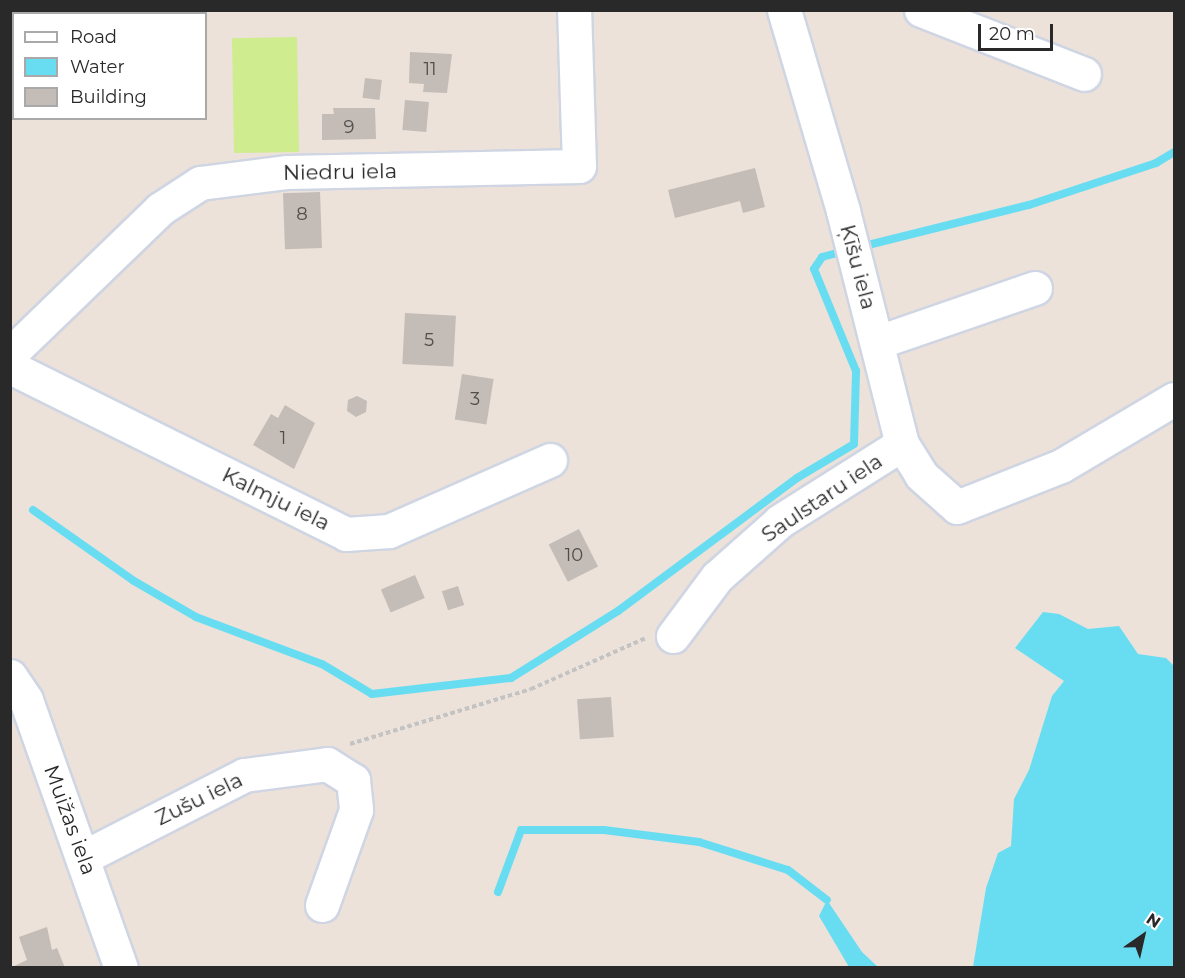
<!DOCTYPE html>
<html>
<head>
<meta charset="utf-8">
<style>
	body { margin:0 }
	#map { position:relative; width:1185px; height:978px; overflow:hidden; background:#ece2da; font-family:Montserrat,sans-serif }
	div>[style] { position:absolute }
	.pitch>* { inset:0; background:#cfec8f; transform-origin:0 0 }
	.water>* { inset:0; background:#68ddf2 }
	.stream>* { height:8px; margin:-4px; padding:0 4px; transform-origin:4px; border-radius:4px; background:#68ddf2 }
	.building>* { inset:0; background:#c4bcb6; transform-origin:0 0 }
	.path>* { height:4px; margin-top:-2px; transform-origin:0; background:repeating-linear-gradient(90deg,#c3c3c3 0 4.5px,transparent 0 7.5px) }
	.roads { filter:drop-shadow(2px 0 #cfd5e2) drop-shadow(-2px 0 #cfd5e2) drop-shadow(0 2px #cfd5e2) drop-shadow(0 -2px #cfd5e2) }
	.minor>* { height:33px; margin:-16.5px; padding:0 16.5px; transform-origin:16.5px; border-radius:16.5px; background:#fff }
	span { translate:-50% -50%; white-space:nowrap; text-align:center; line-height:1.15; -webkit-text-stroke:4.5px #fff; paint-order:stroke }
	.number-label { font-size:18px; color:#504e4c }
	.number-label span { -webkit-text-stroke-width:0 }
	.street-label { font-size:21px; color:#292929 }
	.frame { position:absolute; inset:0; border:12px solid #292929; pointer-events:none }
	.legend { position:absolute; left:12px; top:12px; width:195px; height:108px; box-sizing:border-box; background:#fff; border:2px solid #a9a9a9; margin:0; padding:8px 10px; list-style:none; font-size:18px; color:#292929 }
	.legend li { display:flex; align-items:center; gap:12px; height:30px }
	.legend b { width:30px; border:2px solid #a9a9a9 }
	.north { position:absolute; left:1113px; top:906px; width:60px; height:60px; -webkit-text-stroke:4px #fff; paint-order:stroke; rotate:34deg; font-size:16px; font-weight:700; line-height:24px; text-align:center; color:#292929 }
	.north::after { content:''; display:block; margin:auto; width:21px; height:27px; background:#292929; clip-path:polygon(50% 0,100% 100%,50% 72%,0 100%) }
	.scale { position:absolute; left:978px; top:24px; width:75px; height:27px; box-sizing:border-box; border:3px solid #292929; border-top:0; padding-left:8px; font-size:18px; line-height:21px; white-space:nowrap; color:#292929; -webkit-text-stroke:4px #fff; paint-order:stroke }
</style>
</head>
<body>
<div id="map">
	<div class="pitch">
		<i style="left:297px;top:37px;width:115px;height:65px;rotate:89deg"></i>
	</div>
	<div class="water">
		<i style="clip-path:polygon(1043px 612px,1059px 614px,1088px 629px,1119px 626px,1138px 654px,1166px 658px,1174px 666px,1174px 967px,973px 967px,986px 888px,998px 853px,1011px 846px,1014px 799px,1029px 770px,1052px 696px,1064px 681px,1015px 648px)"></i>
		<i style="clip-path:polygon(827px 900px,862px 952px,878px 967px,849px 967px,819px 916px)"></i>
	</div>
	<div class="stream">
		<i style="left:860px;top:247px;width:174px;rotate:-14deg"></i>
		<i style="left:1029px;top:205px;width:134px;rotate:-18.3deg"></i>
		<i style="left:1156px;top:163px;width:21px;rotate:-31deg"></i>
		<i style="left:33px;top:510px;width:123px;rotate:35.1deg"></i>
		<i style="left:134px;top:581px;width:72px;rotate:30.1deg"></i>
		<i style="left:196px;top:617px;width:134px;rotate:20.5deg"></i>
		<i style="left:322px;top:664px;width:58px;rotate:31deg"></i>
		<i style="left:372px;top:694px;width:140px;rotate:-6.6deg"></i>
		<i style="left:511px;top:678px;width:126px;rotate:-32.1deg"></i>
		<i style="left:618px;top:611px;width:223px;rotate:-36.6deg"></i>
		<i style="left:797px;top:478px;width:66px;rotate:-30.8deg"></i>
		<i style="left:854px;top:444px;width:73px;rotate:-88.4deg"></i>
		<i style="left:856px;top:371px;width:110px;rotate:-112.4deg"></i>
		<i style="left:814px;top:269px;width:14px;rotate:-56deg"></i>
		<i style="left:822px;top:257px;width:24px;rotate:-15deg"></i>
		<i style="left:498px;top:892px;width:66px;rotate:-69.6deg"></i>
		<i style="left:521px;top:830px;width:83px"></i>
		<i style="left:604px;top:830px;width:96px;rotate:7.2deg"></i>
		<i style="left:699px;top:842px;width:93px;rotate:17.5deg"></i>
		<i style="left:788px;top:870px;width:49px;rotate:37.6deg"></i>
	</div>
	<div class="building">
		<i style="clip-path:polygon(410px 52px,452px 54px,447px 93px,423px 92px,424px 84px,409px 83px)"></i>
		<i style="left:365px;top:78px;width:17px;height:20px;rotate:7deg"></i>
		<i style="left:405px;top:100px;width:24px;height:30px;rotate:5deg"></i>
		<i style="clip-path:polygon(333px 108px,375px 108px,376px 139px,322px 140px,322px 114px,334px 114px)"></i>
		<i style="clip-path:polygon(755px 168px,765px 207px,743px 213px,740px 201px,675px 218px,668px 190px)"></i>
		<i style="left:320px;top:192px;width:56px;height:37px;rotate:88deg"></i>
		<i style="left:405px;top:313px;width:51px;height:51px;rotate:3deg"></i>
		<i style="left:462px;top:374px;width:32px;height:46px;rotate:9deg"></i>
		<i style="clip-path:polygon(357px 396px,367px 401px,366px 412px,356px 417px,347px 411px,348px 400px)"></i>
		<i style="clip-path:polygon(285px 405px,315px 423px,294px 469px,253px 445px,271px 414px,278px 418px)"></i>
		<i style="left:579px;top:529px;width:42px;height:34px;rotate:63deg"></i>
		<i style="left:415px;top:575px;width:25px;height:37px;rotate:67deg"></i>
		<i style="left:458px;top:586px;width:20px;height:17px;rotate:72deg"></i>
		<i style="left:611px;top:697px;width:40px;height:34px;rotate:86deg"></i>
		<i style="clip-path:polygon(47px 927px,52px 950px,57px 948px,65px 968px,10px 968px,27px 960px,19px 937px)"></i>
	</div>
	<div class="path">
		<i style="left:350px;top:744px;width:189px;rotate:-16.9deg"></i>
		<i style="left:531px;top:689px;width:126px;rotate:-23.9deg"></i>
	</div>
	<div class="roads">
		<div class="minor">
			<i style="left:784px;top:10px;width:209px;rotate:73.6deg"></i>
			<i style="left:843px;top:211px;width:240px;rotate:75.8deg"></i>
			<i style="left:902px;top:444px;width:36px;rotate:58deg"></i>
			<i style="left:921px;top:475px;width:48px;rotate:41.6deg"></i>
			<i style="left:957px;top:507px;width:112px;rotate:-21.5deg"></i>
			<i style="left:1061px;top:466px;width:131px;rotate:-30.7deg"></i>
			<i style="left:921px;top:10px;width:175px;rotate:21.4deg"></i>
			<i style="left:878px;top:342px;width:166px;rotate:-19deg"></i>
			<i style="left:10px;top:354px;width:209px;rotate:-44deg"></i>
			<i style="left:160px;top:209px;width:48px;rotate:-33deg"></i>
			<i style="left:200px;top:183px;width:88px;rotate:-7.2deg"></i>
			<i style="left:287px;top:172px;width:292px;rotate:-1.2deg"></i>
			<i style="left:579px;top:166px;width:156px;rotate:-91.8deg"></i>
			<i style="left:10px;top:367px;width:375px;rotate:26.4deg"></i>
			<i style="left:346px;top:534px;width:43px;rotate:-4deg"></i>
			<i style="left:389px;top:531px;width:176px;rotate:-23.8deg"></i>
			<i style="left:673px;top:636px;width:74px;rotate:-53.3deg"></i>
			<i style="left:717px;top:577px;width:84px;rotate:-41.6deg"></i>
			<i style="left:780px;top:521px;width:144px;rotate:-32.3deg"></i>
			<i style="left:10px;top:676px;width:29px;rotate:56deg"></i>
			<i style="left:26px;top:700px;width:284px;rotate:70.5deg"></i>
			<i style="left:84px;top:857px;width:180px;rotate:-27.1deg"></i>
			<i style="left:244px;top:775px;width:84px;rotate:-7.5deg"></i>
			<i style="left:327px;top:764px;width:31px;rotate:32deg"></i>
			<i style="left:353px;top:780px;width:30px;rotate:84deg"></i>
			<i style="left:356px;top:810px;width:101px;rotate:109.7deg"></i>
		</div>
	</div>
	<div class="number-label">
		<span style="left:430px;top:69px">11</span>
		<span style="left:349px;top:127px">9</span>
		<span style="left:302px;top:214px">8</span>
		<span style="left:429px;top:340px">5</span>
		<span style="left:475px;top:399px">3</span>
		<span style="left:283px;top:438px">1</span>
		<span style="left:574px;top:555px">10</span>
	</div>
	<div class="street-label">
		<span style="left:340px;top:172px;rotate:-1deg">Niedru iela</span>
		<span style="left:858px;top:267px;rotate:75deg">Ķīšu iela</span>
		<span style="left:822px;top:498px;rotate:-34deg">Saulstaru iela</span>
		<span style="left:276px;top:499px;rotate:26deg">Kalmju iela</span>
		<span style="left:199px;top:799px;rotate:-26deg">Zušu iela</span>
		<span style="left:70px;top:820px;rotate:70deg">Muižas iela</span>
	</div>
	<div class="frame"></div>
	<ul class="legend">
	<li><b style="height:8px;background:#fff"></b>Road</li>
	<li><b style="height:16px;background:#68ddf2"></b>Water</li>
	<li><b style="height:16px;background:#c4bcb6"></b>Building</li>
	</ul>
	<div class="north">N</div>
	<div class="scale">20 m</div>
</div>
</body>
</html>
